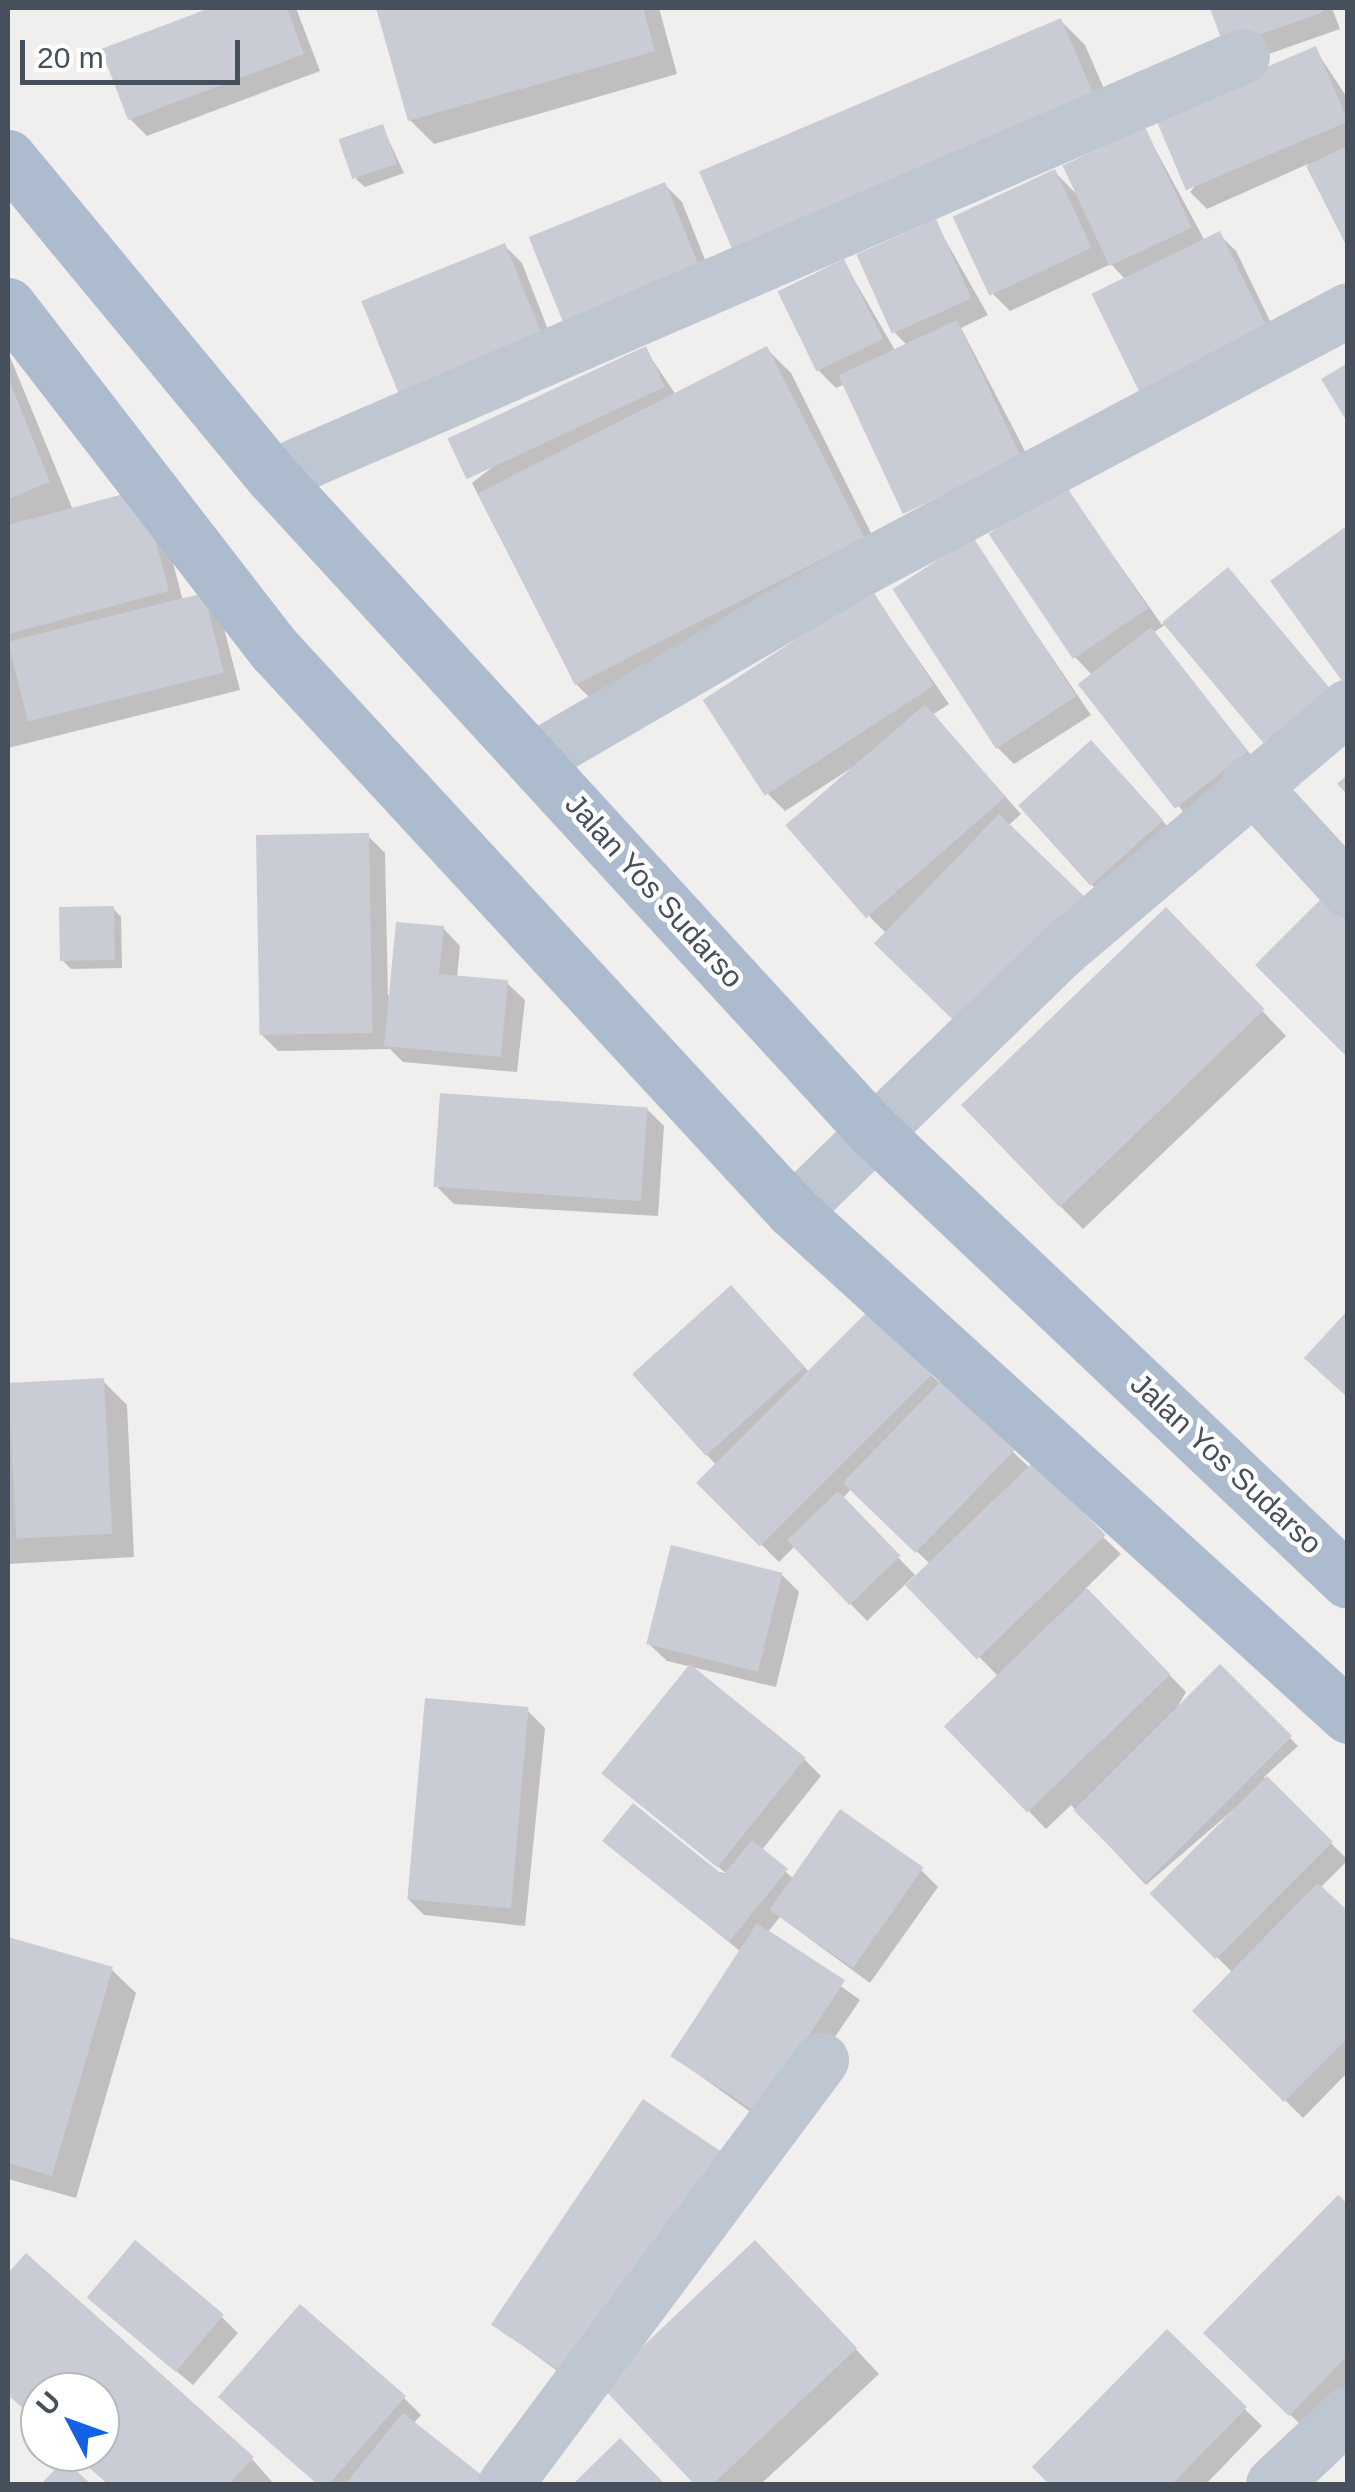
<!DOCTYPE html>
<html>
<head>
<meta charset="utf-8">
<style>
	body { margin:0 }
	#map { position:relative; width:1355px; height:2492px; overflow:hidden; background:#f1eeee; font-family:Arial,sans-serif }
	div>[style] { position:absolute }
	.shadow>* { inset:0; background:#0003 }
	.building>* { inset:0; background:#c9ccd4; transform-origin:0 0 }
	.minor>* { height:55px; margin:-27.5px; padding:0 27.5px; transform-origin:27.5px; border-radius:27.5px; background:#bec7d1 }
	.major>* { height:55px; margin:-27.5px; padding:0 27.5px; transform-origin:27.5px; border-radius:27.5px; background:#acbbce }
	span { translate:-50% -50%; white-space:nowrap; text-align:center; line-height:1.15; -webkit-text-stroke:9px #fff; paint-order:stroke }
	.street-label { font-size:30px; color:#45505c }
	.frame { position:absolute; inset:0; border:10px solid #45505c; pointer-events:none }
	.north { position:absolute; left:20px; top:2372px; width:100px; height:100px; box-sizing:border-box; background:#fff; border:2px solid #b5b9be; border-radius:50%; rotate:311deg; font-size:28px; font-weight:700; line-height:40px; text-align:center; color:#45505c }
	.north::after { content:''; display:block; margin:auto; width:35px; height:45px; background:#1362e5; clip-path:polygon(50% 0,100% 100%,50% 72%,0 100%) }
	.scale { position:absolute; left:20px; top:40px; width:220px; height:45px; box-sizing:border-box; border:5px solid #45505c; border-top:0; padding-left:12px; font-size:30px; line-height:35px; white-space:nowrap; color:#45505c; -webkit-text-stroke:8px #fff; paint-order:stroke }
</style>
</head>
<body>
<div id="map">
	<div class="shadow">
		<i style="clip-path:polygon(217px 8px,296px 8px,320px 71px,147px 136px,130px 119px,104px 51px)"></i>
		<i style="clip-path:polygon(378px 8px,659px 8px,677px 74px,434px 144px,410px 120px)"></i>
		<i style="clip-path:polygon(1213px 8px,1332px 8px,1340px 29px,1243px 63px)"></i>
		<i style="clip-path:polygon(1061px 21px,1085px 45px,1121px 128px,764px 284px)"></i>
		<i style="clip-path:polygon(1315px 49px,1348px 99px,1348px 243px,1308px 164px,1207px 209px,1190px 192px)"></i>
		<i style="clip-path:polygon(382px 126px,404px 173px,365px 187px,356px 179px)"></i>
		<i style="clip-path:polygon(1145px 130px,1205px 241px,1219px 234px,1236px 251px,1288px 358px,1126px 280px,1111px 264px,1010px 311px,993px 294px,1055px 172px,1079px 197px)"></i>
		<i style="clip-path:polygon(665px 185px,682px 202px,720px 297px,588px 351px)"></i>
		<i style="clip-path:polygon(935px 222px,988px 315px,961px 328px,1038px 476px,845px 384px,836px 388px,819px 371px,844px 262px,896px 352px,908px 346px,895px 333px)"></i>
		<i style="clip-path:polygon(505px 246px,522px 263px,561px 363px,421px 418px)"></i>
		<i style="clip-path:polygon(645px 349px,676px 395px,767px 349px,791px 373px,886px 563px,600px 708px,576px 684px,472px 483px)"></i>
		<i style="clip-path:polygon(8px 352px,73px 510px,159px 509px,183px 601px,203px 596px,220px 613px,240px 690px,8px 748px)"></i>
		<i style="clip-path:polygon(1064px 486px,1162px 625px,1228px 571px,1344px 707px,1281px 758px,1166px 624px,1153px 633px,1263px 770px,1193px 824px,1082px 685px,1093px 676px,1074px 656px)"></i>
		<i style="clip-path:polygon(973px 541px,1091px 715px,1014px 764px,997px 747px)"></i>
		<i style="clip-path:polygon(872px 593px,949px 704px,932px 715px,1021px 814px,887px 934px,870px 917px,856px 765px,785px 811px,768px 794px)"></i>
		<i style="clip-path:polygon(1108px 760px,1178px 838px,1108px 901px,1091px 884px)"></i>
		<i style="clip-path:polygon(368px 836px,385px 853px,388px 996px,443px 928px,460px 946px,457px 978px,507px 983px,525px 1000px,517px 1072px,403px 1062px,390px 1049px,278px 1051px,261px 1034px)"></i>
		<i style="clip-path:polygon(113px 908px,121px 917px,122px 968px,71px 969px,63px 961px)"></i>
		<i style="clip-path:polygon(1190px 934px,1286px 1036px,1083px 1229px,1059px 1205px)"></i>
		<i style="clip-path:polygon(647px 1109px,664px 1126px,658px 1216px,454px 1204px,436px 1186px)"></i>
		<i style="clip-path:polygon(748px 1305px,810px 1373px,868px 1315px,1121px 1554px,1085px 1589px,1186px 1692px,1177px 1708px,1220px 1668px,1298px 1746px,1264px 1777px,1348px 1860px,1320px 1888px,1348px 1915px,1348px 2072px,1303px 2118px,1196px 2011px,1233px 1973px,1153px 1893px,1254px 1792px,1146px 1885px,1071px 1805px,1046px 1829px,947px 1727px,999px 1677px,910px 1587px,932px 1566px,852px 1488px,842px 1499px,915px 1575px,867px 1621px,795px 1546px,779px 1562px,700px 1483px,717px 1466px,636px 1375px)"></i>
		<i style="clip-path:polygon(103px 1381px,127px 1405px,134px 1557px,8px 1564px,8px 1386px)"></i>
		<i style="clip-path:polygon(782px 1575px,799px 1592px,776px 1687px,667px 1661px,649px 1644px)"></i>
		<i style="clip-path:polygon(528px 1711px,545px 1728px,525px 1926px,424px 1915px,407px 1898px)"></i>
		<i style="clip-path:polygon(804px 1759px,821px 1776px,761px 1851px,794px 1879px,921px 1870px,938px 1887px,870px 1983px,780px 1917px,767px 1933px,860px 2000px,773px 2128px,671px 2055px,741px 1952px,605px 1841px,727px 1874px,605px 1773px)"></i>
		<i style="clip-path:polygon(8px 1939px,112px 1970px,136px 1993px,76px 2198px,8px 2179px)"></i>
		<i style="clip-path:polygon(1348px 2207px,1348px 2390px,1307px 2431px,1207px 2333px)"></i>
		<i style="clip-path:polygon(26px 2256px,252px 2459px,274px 2484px,108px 2484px,72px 2452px,100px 2452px,100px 2392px,40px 2392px,40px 2423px,8px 2394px,8px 2277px)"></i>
		<i style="clip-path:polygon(779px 2267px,879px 2374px,761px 2484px,697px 2484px,604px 2385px,595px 2399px,494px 2324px,607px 2381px)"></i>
		<i style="clip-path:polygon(107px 2314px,221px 2316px,238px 2333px,193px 2385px)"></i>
		<i style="clip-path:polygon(1167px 2333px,1262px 2426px,1206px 2484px,1052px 2484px,1035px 2467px)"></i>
		<i style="clip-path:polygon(404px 2398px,421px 2415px,413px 2424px,489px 2484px,318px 2484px,238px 2413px)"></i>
	</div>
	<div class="building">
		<i style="clip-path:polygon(210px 8px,287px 8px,304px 54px,128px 120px,101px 49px)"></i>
		<i style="clip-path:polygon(376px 8px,643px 8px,655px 51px,408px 121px)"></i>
		<i style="clip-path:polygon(1210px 8px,1322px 8px,1324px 12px,1224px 47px)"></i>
		<i style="left:1061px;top:18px;width:94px;height:393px;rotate:67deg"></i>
		<i style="left:1316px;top:46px;width:82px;height:176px;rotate:67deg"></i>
		<i style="left:383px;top:124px;width:42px;height:47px;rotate:71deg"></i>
		<i style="left:1145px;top:127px;width:111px;height:91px;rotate:65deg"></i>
		<i style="clip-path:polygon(1348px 145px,1348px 249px,1306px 166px)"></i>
		<i style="left:1055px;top:169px;width:87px;height:113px;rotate:65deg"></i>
		<i style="left:665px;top:182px;width:106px;height:147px;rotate:68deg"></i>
		<i style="left:936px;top:219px;width:87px;height:87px;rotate:66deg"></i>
		<i style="left:1220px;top:231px;width:121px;height:143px;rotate:64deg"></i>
		<i style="left:505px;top:243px;width:110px;height:155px;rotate:68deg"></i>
		<i style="left:844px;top:259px;width:89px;height:74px;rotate:64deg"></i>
		<i style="left:957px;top:320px;width:153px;height:131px;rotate:65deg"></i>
		<i style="left:646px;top:346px;width:45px;height:219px;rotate:65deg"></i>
		<i style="left:767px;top:346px;width:215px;height:325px;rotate:63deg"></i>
		<i style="clip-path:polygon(1348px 363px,1348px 423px,1321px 379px)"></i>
		<i style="clip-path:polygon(8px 377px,50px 482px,8px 499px)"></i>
		<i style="left:1064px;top:483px;width:151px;height:91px;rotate:56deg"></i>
		<i style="clip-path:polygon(142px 489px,169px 591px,8px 634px,8px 525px)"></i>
		<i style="clip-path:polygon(1348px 525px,1348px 683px,1345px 685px,1270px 581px)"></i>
		<i style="left:973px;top:537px;width:190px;height:96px;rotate:57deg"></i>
		<i style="left:1228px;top:567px;width:158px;height:86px;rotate:50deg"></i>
		<i style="left:872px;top:590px;width:114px;height:202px;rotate:57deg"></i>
		<i style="left:204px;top:593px;width:82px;height:202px;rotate:76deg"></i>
		<i style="left:1151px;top:627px;width:158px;height:93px;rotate:52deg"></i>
		<i style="left:925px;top:704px;width:123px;height:185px;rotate:49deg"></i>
		<i style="left:1091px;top:740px;width:108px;height:98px;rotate:48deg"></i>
		<i style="clip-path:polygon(1348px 774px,1348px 795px,1337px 784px)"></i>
		<i style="left:999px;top:814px;width:120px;height:180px;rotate:44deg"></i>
		<i style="left:369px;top:833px;width:200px;height:113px;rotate:89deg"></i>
		<i style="clip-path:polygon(1331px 889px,1348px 906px,1348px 1058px,1255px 965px)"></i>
		<i style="left:114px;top:906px;width:54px;height:55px;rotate:89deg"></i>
		<i style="left:1166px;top:907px;width:142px;height:285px;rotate:46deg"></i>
		<i style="clip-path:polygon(396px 922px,444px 926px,439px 974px,508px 980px,501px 1057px,384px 1046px)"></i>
		<i style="left:440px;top:1093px;width:208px;height:94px;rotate:4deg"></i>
		<i style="left:731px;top:1285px;width:110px;height:133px;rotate:48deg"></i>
		<i style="clip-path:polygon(1348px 1310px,1348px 1398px,1304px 1358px)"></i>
		<i style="left:868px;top:1311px;width:90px;height:243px;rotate:45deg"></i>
		<i style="left:104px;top:1378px;width:156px;height:96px;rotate:87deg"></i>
		<i style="left:942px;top:1380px;width:101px;height:143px;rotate:44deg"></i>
		<i style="left:1034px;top:1461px;width:103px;height:179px;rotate:46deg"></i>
		<i style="left:838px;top:1491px;width:90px;height:71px;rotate:46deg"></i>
		<i style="left:671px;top:1545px;width:115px;height:102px;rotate:14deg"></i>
		<i style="left:1087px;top:1588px;width:120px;height:199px;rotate:46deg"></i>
		<i style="left:690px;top:1664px;width:149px;height:141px;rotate:39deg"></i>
		<i style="left:1220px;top:1664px;width:102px;height:207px;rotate:45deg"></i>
		<i style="left:425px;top:1698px;width:104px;height:202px;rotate:5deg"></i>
		<i style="left:1267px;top:1776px;width:93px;height:166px;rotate:45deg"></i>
		<i style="clip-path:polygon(633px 1803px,723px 1875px,752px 1840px,788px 1869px,729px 1942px,602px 1841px)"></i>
		<i style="left:840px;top:1809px;width:102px;height:123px;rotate:35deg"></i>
		<i style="clip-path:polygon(1318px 1883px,1348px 1911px,1348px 2038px,1284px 2102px,1192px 2011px)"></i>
		<i style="left:757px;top:1923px;width:105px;height:159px;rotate:33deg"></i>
		<i style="clip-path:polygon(8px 1937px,113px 1967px,52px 2176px,8px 2163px)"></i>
		<i style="left:643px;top:2099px;width:94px;height:272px;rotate:34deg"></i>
		<i style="clip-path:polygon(1338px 2195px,1348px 2204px,1348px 2355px,1289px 2416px,1203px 2333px)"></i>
		<i style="left:135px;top:2240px;width:116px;height:75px;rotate:40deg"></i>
		<i style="clip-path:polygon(755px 2240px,857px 2348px,713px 2484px,694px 2484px,601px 2386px)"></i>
		<i style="clip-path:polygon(26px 2253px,254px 2457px,229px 2484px,108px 2484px,71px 2452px,100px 2452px,100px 2392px,40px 2392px,40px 2424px,8px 2395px,8px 2273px)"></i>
		<i style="clip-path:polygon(300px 2304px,406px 2396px,329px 2484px,317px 2484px,218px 2397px)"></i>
		<i style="clip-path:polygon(1167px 2329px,1247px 2407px,1172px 2484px,1049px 2484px,1032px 2467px)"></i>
		<i style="clip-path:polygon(403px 2413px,493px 2484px,345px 2484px)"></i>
		<i style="clip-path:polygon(620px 2438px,665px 2484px,573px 2484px)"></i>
		<i style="clip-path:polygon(64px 2460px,91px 2484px,41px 2484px)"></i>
	</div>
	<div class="minor">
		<i style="left:272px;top:476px;width:1057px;rotate:-23.41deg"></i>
		<i style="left:534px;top:759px;width:380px;rotate:-30.2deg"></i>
		<i style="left:862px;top:568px;width:550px;rotate:-27.96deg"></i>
		<i style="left:1249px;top:782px;width:147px;rotate:47.5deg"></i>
		<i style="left:793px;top:1211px;width:370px;rotate:-44.2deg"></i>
		<i style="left:1058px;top:953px;width:381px;rotate:-40.4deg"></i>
		<i style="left:505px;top:2484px;width:529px;rotate:-53.3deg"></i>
		<i style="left:1273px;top:2484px;width:103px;rotate:-43.4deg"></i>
	</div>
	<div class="major">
		<i style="left:8px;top:157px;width:414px;rotate:50.4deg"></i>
		<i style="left:272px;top:476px;width:886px;rotate:47.47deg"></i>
		<i style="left:871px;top:1129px;width:657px;rotate:43.46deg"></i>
		<i style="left:8px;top:305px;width:435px;rotate:52.3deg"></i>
		<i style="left:274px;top:649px;width:765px;rotate:47.28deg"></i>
		<i style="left:793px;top:1211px;width:750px;rotate:42.3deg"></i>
	</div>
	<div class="street-label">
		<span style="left:654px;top:891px;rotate:48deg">Jalan Yos Sudarso</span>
		<span style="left:1226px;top:1464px;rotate:43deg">Jalan Yos Sudarso</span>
	</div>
	<div class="frame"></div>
	<div class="north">U</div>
	<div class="scale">20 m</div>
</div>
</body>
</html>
